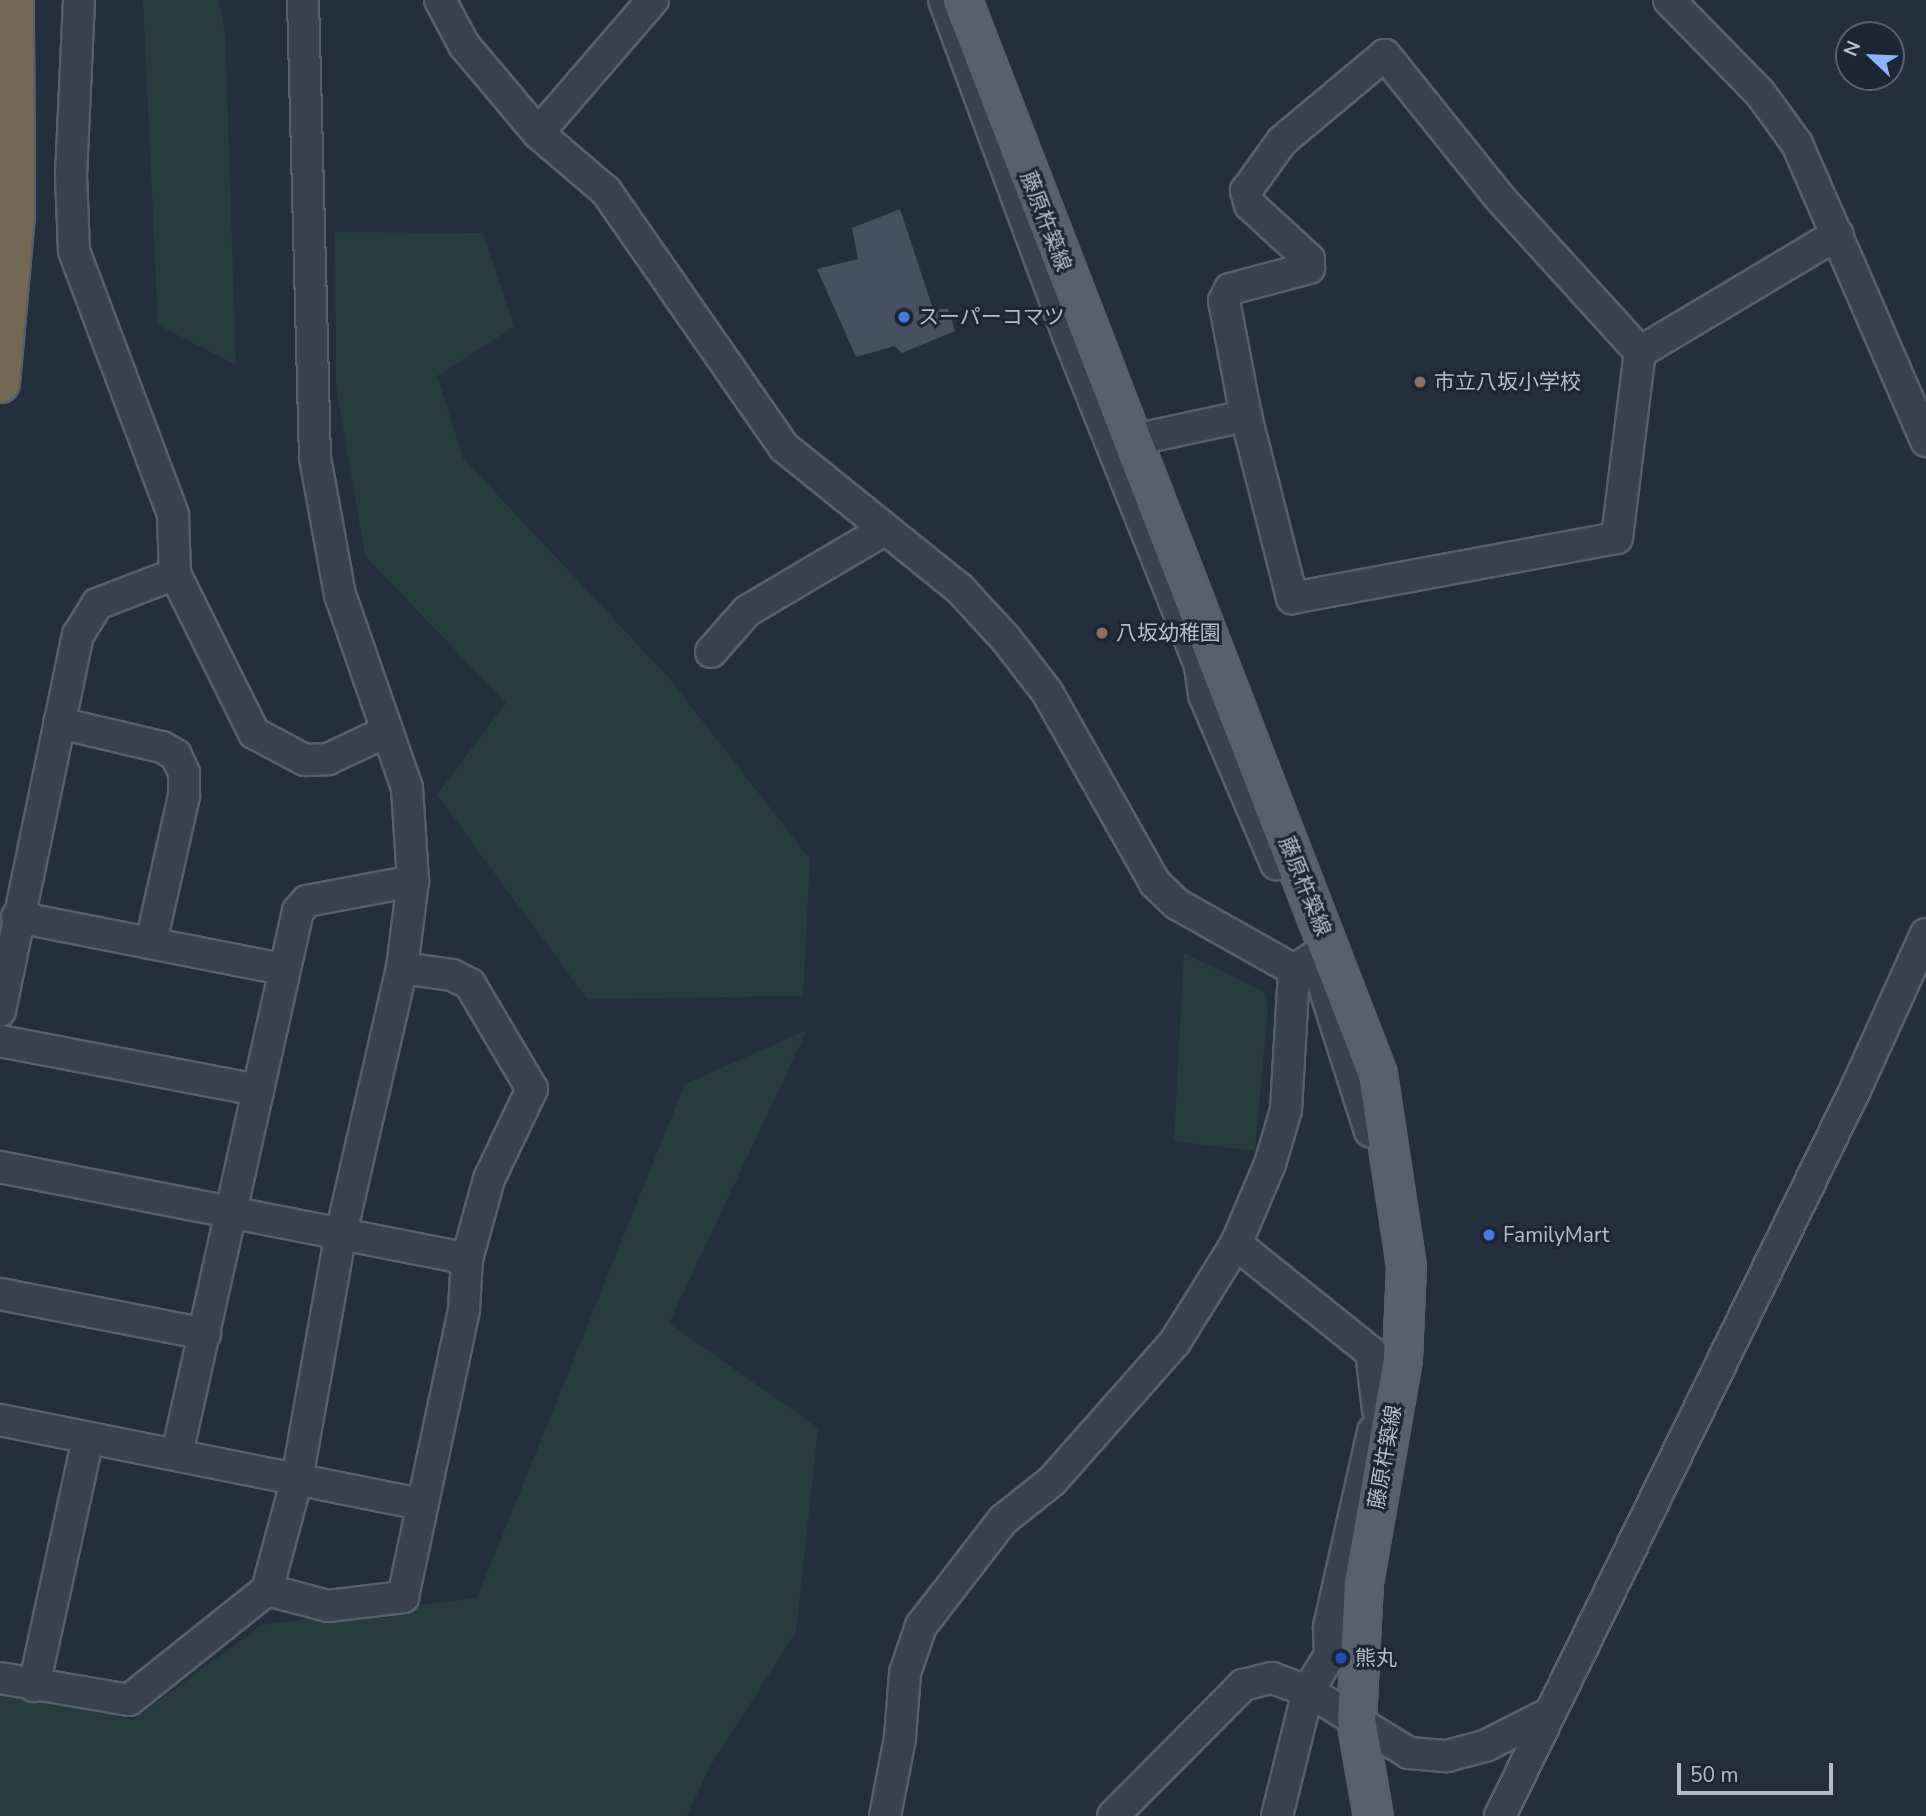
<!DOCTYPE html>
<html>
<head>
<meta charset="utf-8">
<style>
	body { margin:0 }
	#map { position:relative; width:1926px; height:1816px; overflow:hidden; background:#242f3e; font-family:"Nunito Sans","Noto Sans JP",sans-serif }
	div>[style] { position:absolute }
	.green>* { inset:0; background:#263c3f }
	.building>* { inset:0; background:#455162 }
	.roads { filter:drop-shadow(2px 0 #565f6c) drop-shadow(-2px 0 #565f6c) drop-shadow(0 2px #565f6c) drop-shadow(0 -2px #565f6c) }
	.minor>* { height:30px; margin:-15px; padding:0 15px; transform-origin:15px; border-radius:15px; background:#38414e }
	.major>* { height:37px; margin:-18.5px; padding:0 18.5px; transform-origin:18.5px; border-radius:18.5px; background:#56606e }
	.highway>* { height:38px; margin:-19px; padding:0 19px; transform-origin:19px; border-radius:19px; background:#746855 }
	.dots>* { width:19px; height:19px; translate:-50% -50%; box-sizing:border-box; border:4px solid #1d2633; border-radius:50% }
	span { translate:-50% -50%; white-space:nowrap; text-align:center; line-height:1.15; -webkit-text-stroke:6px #1d2633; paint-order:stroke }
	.street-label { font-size:21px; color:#b4bcc9 }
	.poi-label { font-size:21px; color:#b4bcc9 }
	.left { translate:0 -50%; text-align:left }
	.north { position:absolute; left:1835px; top:21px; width:70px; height:70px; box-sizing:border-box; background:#1d2633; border:2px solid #59626f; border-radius:50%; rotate:293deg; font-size:19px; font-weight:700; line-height:28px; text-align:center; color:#b4bcc9 }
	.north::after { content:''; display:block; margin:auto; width:24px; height:32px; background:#8ab4f8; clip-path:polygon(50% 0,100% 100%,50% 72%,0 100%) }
	.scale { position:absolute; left:1677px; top:1763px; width:156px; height:32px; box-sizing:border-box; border:4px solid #b4bcc9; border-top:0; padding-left:9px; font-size:21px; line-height:24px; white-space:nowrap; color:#b4bcc9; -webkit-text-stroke:5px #1d2633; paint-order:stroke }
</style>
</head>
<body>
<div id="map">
	<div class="green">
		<i style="clip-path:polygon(143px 0,218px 0,225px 32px,236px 365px,158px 325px)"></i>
		<i style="clip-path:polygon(335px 232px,483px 233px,514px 327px,437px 376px,463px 458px,669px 678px,810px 859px,803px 996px,587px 999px,437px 795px,506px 703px,365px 556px,336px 386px)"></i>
		<i style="clip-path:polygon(1184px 953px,1264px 992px,1268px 1007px,1255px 1151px,1174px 1141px)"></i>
		<i style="clip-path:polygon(807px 1030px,669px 1323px,818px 1428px,796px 1632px,709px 1768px,687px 1816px,0 1816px,0 1689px,133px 1720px,261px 1625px,477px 1598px,685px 1084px)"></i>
	</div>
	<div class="building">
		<i style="clip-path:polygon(900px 209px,933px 309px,948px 309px,955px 331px,902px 353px,894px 346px,856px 357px,817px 269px,858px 259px,852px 228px)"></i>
	</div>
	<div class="roads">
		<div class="minor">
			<i style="left:79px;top:0;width:174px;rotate:92.6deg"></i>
			<i style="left:71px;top:174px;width:77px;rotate:87.8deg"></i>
			<i style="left:74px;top:251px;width:282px;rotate:69.4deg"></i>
			<i style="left:173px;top:515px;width:59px;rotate:88.1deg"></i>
			<i style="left:175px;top:574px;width:178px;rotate:63.6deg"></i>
			<i style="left:254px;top:733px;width:58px;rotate:27.9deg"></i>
			<i style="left:305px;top:760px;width:23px;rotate:-2deg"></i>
			<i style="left:328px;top:759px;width:64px;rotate:-25deg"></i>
			<i style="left:440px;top:0;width:51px;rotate:61.9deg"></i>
			<i style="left:464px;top:45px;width:115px;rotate:49.9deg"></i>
			<i style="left:538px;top:133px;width:89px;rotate:40.5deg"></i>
			<i style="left:606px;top:191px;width:312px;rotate:55.2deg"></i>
			<i style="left:784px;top:447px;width:225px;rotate:38.9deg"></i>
			<i style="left:959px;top:588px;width:69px;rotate:47.3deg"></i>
			<i style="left:1006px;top:639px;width:67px;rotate:52.3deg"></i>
			<i style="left:1047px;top:692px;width:219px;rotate:60.5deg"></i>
			<i style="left:1155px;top:883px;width:30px;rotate:44deg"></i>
			<i style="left:1177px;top:904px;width:134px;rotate:29.4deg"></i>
			<i style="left:1294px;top:970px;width:42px;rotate:-33.3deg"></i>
			<i style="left:944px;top:0;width:360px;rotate:69.7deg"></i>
			<i style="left:1069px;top:338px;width:353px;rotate:68.2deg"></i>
			<i style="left:1200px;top:666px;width:29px;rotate:82deg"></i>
			<i style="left:1204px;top:695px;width:184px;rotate:66.9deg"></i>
			<i style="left:1669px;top:0;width:130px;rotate:45.6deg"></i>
			<i style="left:1760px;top:93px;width:63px;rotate:54deg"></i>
			<i style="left:1797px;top:144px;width:324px;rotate:66.5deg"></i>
			<i style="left:538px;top:133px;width:176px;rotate:-49.2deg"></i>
			<i style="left:1246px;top:416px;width:117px;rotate:-100.8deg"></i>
			<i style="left:1224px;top:301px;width:13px;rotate:-63deg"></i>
			<i style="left:1230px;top:289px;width:82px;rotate:-14.9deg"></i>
			<i style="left:1309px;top:268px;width:9px;rotate:-90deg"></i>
			<i style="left:1309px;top:259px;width:80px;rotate:-137.5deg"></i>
			<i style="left:1250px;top:205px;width:15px;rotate:-106deg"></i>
			<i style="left:1246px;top:191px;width:62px;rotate:-54.2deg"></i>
			<i style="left:1282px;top:141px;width:134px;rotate:-39.9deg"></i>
			<i style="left:1385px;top:55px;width:182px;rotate:51.2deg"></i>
			<i style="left:1499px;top:197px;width:210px;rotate:47.7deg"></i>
			<i style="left:1640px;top:352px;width:230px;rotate:-30.8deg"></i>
			<i style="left:1129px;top:441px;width:120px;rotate:-12.1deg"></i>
			<i style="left:1246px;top:416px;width:188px;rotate:75.8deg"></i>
			<i style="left:1292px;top:598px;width:330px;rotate:-10.5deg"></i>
			<i style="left:1617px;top:538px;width:187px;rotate:-83deg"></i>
			<i style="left:711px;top:652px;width:55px;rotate:-48.7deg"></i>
			<i style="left:747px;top:611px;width:159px;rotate:-30.6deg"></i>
			<i style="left:59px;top:723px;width:106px;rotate:13.1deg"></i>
			<i style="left:162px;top:747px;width:16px;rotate:30deg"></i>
			<i style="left:176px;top:755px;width:20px;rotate:66deg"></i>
			<i style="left:184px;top:773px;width:23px;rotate:90deg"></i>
			<i style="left:184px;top:796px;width:151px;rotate:102.7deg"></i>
			<i style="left:17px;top:917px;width:270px;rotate:11.1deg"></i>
			<i style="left:1315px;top:959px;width:181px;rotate:72.3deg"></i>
			<i style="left:0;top:1011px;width:384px;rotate:-78.3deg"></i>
			<i style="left:78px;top:635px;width:36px;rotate:-58deg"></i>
			<i style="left:97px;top:604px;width:84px;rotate:-21deg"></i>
			<i style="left:0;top:1041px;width:263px;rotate:10.8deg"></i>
			<i style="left:0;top:1167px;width:476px;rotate:11.1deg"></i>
			<i style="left:1236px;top:1244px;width:173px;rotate:38.7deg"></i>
			<i style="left:1371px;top:1352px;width:58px;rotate:83.1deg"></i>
			<i style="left:0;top:1294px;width:209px;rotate:11deg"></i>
			<i style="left:0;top:1420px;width:427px;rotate:11.3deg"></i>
			<i style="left:177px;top:1454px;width:556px;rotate:-77.44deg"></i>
			<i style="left:298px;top:911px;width:13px;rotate:-48deg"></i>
			<i style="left:307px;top:901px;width:108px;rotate:-10.7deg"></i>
			<i style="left:267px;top:1590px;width:63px;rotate:14.7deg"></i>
			<i style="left:328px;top:1606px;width:76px;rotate:-6.8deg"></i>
			<i style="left:403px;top:1597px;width:294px;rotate:-78deg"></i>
			<i style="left:464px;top:1309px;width:50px;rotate:-86.6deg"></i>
			<i style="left:467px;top:1259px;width:83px;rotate:-74.6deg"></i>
			<i style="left:489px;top:1179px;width:100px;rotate:-64.5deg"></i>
			<i style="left:532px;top:1089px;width:122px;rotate:-120.6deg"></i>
			<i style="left:470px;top:984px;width:20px;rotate:-153deg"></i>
			<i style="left:452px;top:975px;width:50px;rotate:-172deg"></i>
			<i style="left:0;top:1678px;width:131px;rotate:9.7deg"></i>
			<i style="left:129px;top:1700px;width:176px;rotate:-38.6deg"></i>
			<i style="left:267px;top:1590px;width:115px;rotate:-74.9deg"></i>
			<i style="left:297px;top:1479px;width:245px;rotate:-79.9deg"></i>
			<i style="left:340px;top:1238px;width:277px;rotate:-77.1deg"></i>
			<i style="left:402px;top:968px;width:88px;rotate:-82.8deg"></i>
			<i style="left:413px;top:881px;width:93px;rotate:-93.7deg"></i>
			<i style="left:407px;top:788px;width:204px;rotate:-109.1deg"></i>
			<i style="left:340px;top:595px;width:139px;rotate:-100.3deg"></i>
			<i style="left:315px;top:458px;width:458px;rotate:-91.5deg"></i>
			<i style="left:34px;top:1686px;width:253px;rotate:-77.7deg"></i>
			<i style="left:885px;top:1816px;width:79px;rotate:-79.1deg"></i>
			<i style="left:900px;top:1738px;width:65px;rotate:-85.6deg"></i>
			<i style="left:905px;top:1673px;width:50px;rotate:-71.2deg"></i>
			<i style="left:921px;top:1626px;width:134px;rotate:-52.3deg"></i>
			<i style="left:1003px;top:1520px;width:63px;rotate:-38.5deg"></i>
			<i style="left:1052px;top:1481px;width:186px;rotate:-48.5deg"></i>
			<i style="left:1175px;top:1342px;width:115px;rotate:-58.1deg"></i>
			<i style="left:1236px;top:1244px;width:87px;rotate:-67deg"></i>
			<i style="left:1270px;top:1164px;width:56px;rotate:-73.5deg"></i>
			<i style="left:1286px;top:1110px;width:140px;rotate:-86.7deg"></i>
			<i style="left:1113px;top:1816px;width:185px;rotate:-45.2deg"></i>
			<i style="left:1243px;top:1685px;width:30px;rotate:-14deg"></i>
			<i style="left:1272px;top:1678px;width:38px;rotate:20deg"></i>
			<i style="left:1308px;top:1691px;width:119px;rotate:31.5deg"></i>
			<i style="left:1409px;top:1753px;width:38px;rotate:5deg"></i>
			<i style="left:1447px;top:1756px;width:39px;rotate:-15deg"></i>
			<i style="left:1485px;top:1746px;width:71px;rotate:-26.9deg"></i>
			<i style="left:1277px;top:1816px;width:129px;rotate:-76.1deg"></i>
			<i style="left:1308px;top:1691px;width:42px;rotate:-58.6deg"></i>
			<i style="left:1330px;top:1655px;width:28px;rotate:-92deg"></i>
			<i style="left:1329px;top:1627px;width:201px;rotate:-77.3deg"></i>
			<i style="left:1500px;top:1816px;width:810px;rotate:-63.94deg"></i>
			<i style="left:1856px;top:1088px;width:169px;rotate:-65.6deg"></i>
		</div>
		<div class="major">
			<i style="left:962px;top:0;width:1151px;rotate:68.87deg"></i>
			<i style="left:1377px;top:1074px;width:194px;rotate:81.4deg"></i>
			<i style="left:1406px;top:1266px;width:93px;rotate:92.5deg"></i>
			<i style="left:1402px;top:1359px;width:226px;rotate:99.9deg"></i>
			<i style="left:1363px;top:1582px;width:137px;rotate:92.9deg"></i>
			<i style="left:1356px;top:1719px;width:98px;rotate:80.1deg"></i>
		</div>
		<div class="highway">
			<i style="left:0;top:383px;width:170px;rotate:-84.9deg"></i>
			<i style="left:15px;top:214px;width:214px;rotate:-90.3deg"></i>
		</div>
	</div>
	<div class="dots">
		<i style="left:904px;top:317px;background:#3f7fe0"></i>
		<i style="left:1420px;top:382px;background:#8d6e63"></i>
		<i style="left:1102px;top:633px;background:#8d6e63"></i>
		<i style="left:1489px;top:1235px;background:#3f7fe0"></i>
		<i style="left:1341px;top:1658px;background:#1a4fb4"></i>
	</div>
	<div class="street-label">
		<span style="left:1046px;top:221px;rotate:69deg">藤原杵築線</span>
		<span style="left:1305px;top:886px;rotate:68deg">藤原杵築線</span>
		<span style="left:1385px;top:1457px;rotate:-80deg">藤原杵築線</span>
	</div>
	<div class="poi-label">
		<span class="left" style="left:918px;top:317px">スーパーコマツ</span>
		<span class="left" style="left:1434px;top:382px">市立八坂小学校</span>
		<span class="left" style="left:1116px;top:633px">八坂幼稚園</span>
		<span class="left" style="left:1503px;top:1235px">FamilyMart</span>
		<span class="left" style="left:1355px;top:1658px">熊丸</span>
	</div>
	<div class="north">N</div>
	<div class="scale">50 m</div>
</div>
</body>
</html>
